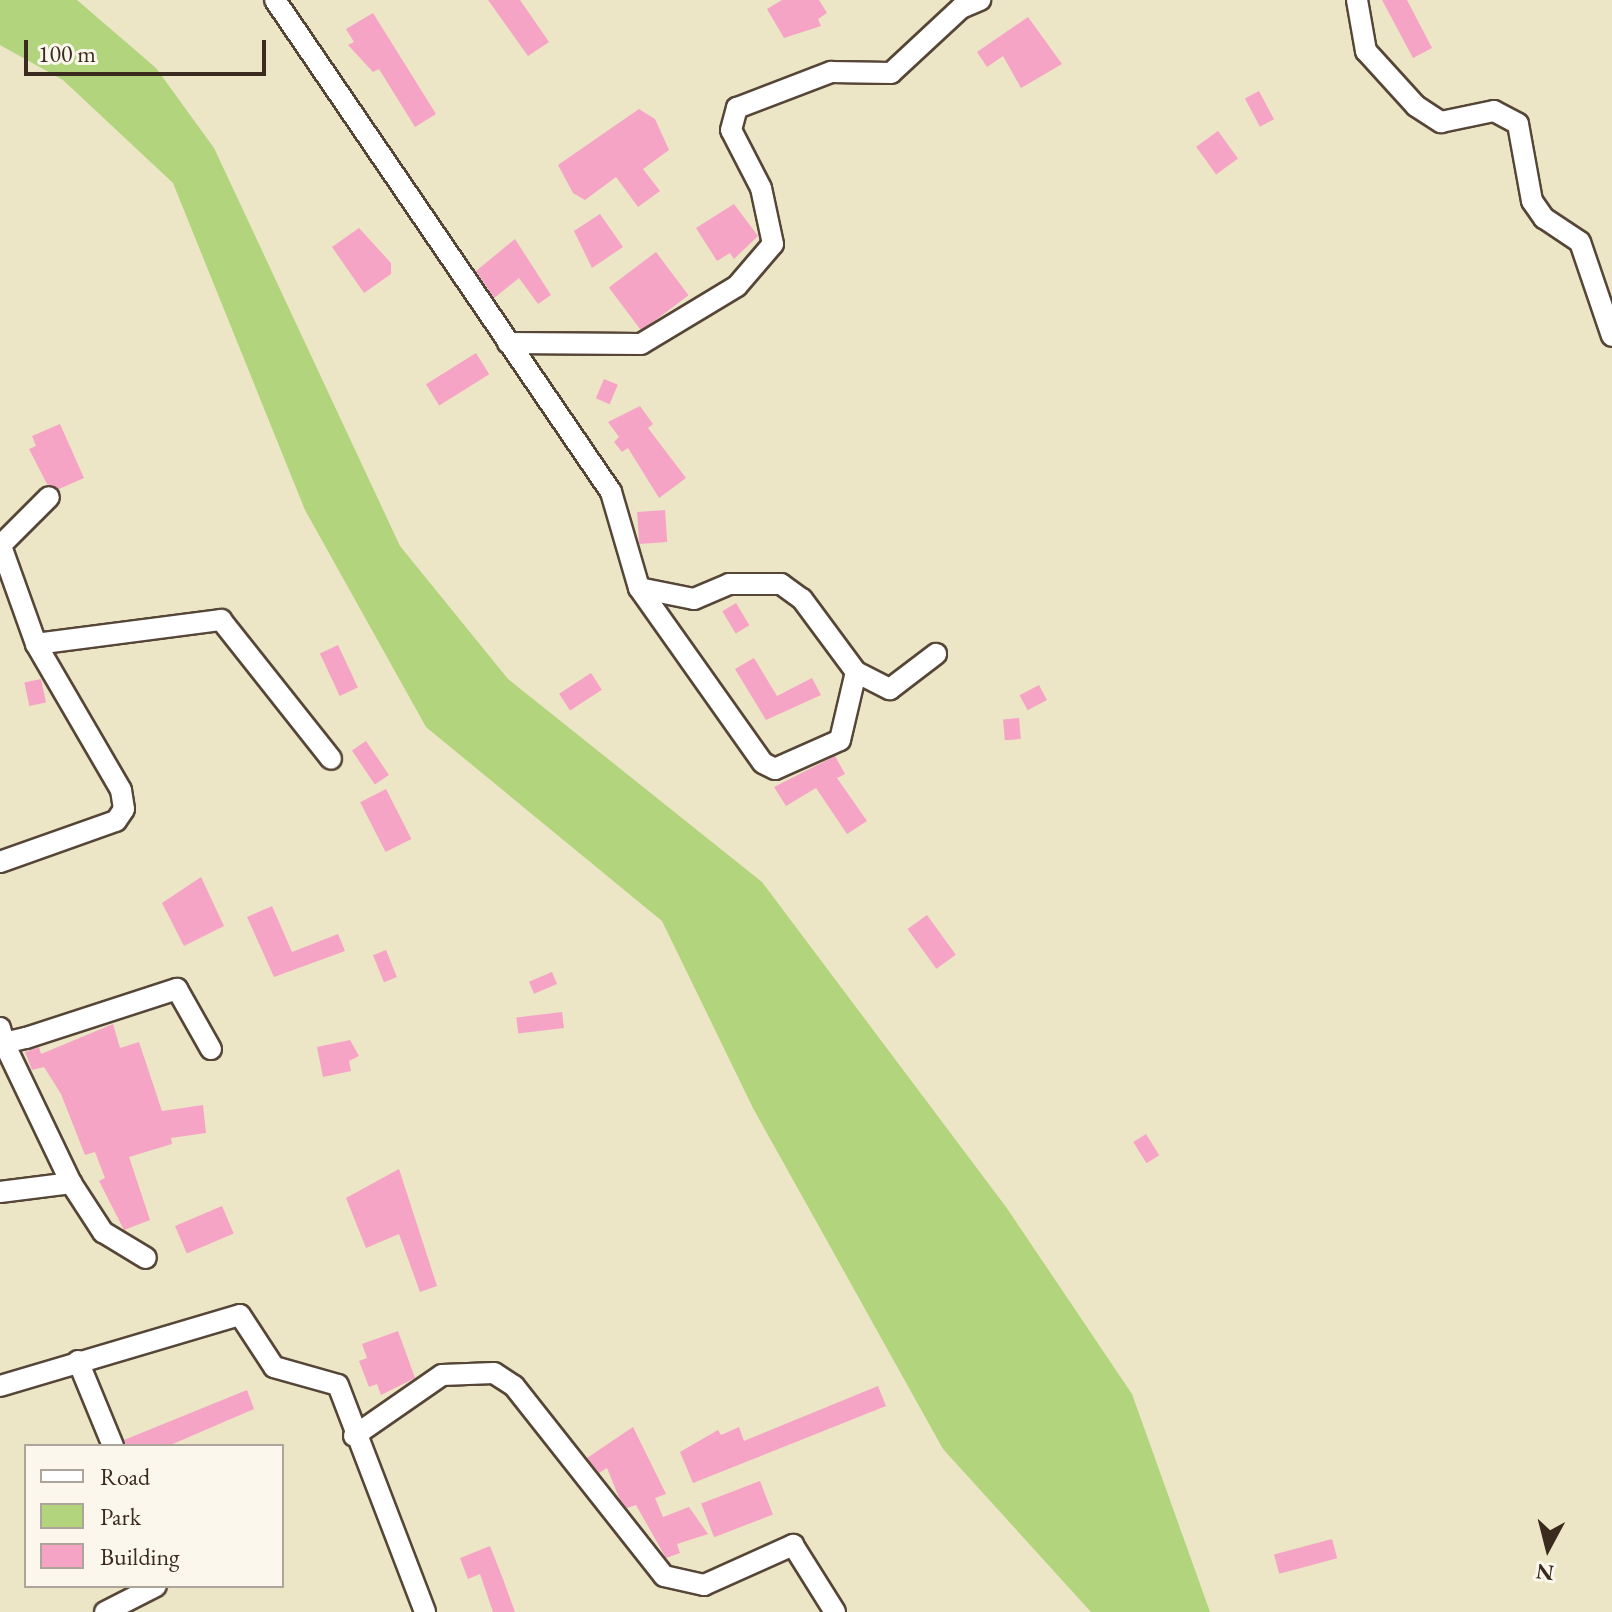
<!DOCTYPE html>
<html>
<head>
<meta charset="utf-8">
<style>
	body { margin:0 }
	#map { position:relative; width:1612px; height:1612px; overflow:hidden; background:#ece5c6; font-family:"EB Garamond",serif }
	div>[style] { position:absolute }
	.green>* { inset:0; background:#b2d47d }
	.building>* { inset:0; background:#f6a4c5; transform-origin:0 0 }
	.roads { filter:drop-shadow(2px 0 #564637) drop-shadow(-2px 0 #564637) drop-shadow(0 2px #564637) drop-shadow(0 -2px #564637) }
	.minor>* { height:20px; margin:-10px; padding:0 10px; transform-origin:10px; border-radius:10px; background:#fff }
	span { translate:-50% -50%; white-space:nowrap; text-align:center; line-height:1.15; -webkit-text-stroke:6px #fbf7ec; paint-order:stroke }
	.legend { position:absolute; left:24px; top:1444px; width:260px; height:144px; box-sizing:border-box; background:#fbf7ec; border:2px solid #aea59a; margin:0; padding:10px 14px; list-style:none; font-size:24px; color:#3b2a1e }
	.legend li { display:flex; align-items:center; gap:16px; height:40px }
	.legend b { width:40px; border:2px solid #aea59a }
	.north { position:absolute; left:1508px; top:1508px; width:80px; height:80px; -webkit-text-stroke:6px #fbf7ec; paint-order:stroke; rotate:187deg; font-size:22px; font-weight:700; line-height:32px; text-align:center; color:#3b2a1e }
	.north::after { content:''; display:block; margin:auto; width:28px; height:36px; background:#3b2a1e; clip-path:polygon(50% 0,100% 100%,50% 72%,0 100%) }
	.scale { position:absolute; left:24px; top:40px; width:242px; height:36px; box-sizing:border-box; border:4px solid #3b2a1e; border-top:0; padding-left:10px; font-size:24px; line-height:28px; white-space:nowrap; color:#3b2a1e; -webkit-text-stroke:6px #fbf7ec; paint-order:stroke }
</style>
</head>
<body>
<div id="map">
	<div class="green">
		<i style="clip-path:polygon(0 0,77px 0,156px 68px,214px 148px,400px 546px,508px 679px,762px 882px,1006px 1207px,1132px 1394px,1210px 1612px,1091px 1612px,943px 1449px,753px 1108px,662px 921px,426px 727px,305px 510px,173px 183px,63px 80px,0 45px)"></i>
	</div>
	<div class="building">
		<i style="clip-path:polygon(488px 0,520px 0,549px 42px,528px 56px)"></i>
		<i style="clip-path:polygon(782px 0,819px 0,827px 13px,818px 19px,821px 26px,784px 38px,767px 9px)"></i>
		<i style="clip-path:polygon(1382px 0,1407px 0,1432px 48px,1413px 58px)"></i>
		<i style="clip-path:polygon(373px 13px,436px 114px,415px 127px,379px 69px,373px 72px,348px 45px,354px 42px,346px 29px)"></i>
		<i style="clip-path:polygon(1028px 17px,1062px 64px,1021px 88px,1003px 56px,987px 67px,977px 52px)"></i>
		<i style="left:1259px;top:91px;width:32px;height:16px;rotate:62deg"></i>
		<i style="clip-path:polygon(639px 109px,655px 119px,669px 150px,643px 169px,660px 191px,638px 207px,616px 177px,585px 200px,573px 193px,558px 165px)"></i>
		<i style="left:1218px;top:131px;width:34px;height:27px;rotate:54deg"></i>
		<i style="clip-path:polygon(734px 204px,758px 236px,734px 259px,730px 253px,717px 261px,696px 228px)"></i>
		<i style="clip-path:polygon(600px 214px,623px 247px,592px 268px,574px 231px)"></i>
		<i style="clip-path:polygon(359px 228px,391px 263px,391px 274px,364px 293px,332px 247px)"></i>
		<i style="clip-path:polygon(515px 239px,551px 295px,538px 304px,519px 278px,494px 298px,476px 271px)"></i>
		<i style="left:656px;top:252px;width:54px;height:59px;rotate:53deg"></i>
		<i style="left:476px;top:353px;width:25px;height:59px;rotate:58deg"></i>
		<i style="left:604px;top:379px;width:15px;height:21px;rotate:23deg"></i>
		<i style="clip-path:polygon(640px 406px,653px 424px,648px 428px,686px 478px,659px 498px,628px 448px,622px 452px,614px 442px,619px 437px,608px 422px)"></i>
		<i style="clip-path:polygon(60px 424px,84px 478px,59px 489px,47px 484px,29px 449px,36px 446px,32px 436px)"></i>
		<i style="left:665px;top:510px;width:32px;height:28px;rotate:86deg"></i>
		<i style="left:736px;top:603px;width:26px;height:16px;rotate:59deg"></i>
		<i style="left:338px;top:645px;width:47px;height:20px;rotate:65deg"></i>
		<i style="clip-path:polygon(754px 658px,777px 696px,812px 678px,821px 695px,766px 720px,735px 669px)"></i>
		<i style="left:591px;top:673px;width:20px;height:38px;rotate:57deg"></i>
		<i style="left:41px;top:679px;width:24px;height:17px;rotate:78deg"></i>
		<i style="left:1039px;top:685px;width:17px;height:22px;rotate:62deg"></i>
		<i style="left:1019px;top:718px;width:21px;height:16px;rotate:85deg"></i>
		<i style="left:366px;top:741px;width:41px;height:17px;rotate:56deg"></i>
		<i style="clip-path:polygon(835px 756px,845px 774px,837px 778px,867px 821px,847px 834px,816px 788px,786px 806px,774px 787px)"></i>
		<i style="left:386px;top:789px;width:56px;height:29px;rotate:63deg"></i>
		<i style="clip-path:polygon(201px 877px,224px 926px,184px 946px,162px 903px)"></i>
		<i style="clip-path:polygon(272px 906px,292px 952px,338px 934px,345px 951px,274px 977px,247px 917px)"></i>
		<i style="left:927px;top:915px;width:49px;height:24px;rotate:54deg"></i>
		<i style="left:386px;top:950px;width:29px;height:14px;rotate:68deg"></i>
		<i style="left:552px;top:972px;width:13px;height:25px;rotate:67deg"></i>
		<i style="left:562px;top:1012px;width:16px;height:46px;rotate:83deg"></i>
		<i style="clip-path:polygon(113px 1024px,120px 1048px,139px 1042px,162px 1111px,203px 1105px,206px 1133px,171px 1138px,172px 1144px,129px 1157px,150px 1220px,124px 1230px,99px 1181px,105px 1178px,95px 1152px,85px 1155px,61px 1094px,44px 1067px,32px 1070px,25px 1052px,39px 1047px,41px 1054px)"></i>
		<i style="clip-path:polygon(350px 1040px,359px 1056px,349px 1061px,351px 1071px,323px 1077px,317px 1047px)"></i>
		<i style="left:1146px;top:1134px;width:25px;height:15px;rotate:58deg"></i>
		<i style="clip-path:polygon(399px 1169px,437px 1286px,420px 1292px,399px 1234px,366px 1248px,346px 1198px)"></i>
		<i style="left:222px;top:1206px;width:30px;height:51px;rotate:67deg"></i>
		<i style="clip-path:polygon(398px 1331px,415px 1378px,381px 1395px,377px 1384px,369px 1387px,359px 1361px,367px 1358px,362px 1344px)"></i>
		<i style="clip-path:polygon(878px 1386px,886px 1406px,693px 1483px,680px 1452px,718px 1430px,721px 1435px,739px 1427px,744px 1441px)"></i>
		<i style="clip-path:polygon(247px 1390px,254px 1409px,168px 1446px,126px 1446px,124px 1440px)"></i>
		<i style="clip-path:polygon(633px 1427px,666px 1494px,655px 1498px,663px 1517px,689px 1507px,708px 1534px,677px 1544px,680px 1553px,666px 1558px,636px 1505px,627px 1508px,620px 1500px,607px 1468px,599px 1473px,587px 1458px)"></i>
		<i style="left:760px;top:1481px;width:36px;height:63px;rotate:69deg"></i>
		<i style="left:1332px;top:1539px;width:20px;height:60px;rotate:75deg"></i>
		<i style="clip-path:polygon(490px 1546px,503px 1579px,515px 1612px,493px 1612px,480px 1574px,468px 1579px,460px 1558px)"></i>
	</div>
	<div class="roads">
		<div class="minor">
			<i style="left:275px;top:0;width:596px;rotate:55.67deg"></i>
			<i style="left:611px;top:492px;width:100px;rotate:73.7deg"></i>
			<i style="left:639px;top:588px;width:214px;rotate:54.7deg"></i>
			<i style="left:763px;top:763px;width:13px;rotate:27deg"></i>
			<i style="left:775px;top:769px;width:71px;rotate:-24deg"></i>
			<i style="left:840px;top:740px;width:70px;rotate:-76.8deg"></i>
			<i style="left:1357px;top:0;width:52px;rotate:80deg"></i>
			<i style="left:1366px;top:51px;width:74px;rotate:47.7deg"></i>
			<i style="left:1416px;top:106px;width:30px;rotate:33deg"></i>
			<i style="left:1441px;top:122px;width:54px;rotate:-11.7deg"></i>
			<i style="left:1494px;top:111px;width:27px;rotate:28deg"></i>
			<i style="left:1518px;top:124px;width:78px;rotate:79.7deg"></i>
			<i style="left:1532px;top:201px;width:21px;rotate:55deg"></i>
			<i style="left:1544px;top:218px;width:43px;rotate:33.7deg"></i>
			<i style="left:1580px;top:242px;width:99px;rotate:71.2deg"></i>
			<i style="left:508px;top:343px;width:133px;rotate:0.4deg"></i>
			<i style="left:641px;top:344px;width:112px;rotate:-31.1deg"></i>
			<i style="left:737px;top:286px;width:55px;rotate:-49.4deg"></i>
			<i style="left:773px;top:244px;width:57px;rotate:-102.1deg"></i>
			<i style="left:761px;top:188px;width:65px;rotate:-117.3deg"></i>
			<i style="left:731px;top:130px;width:23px;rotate:-75deg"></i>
			<i style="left:737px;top:108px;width:101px;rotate:-21deg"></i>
			<i style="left:831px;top:72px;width:60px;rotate:1deg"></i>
			<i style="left:891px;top:73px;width:96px;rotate:-42.9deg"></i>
			<i style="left:961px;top:8px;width:21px;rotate:-23deg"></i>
			<i style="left:0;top:546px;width:69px;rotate:-45deg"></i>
			<i style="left:1px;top:546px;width:104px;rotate:70.3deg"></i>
			<i style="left:36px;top:644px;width:187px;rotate:-7.4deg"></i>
			<i style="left:221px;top:620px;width:177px;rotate:51.6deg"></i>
			<i style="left:639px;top:588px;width:56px;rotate:11.3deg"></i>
			<i style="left:694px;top:599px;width:38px;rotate:-23deg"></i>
			<i style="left:729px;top:584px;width:52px"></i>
			<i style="left:781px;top:584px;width:26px;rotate:36deg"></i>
			<i style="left:802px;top:599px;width:91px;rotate:53.5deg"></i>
			<i style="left:856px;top:672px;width:38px;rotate:27deg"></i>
			<i style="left:890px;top:689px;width:58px;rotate:-37.3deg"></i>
			<i style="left:0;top:862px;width:123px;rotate:-19.5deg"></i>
			<i style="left:116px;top:821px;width:14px;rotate:-56deg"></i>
			<i style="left:124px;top:809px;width:19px;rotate:-99deg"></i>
			<i style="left:121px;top:790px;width:169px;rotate:-120.2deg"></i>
			<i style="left:0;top:1028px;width:16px;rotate:75deg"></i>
			<i style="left:4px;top:1043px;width:23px;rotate:-13deg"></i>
			<i style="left:26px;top:1038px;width:159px;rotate:-18deg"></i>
			<i style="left:177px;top:989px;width:69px;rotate:60.5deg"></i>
			<i style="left:4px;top:1043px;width:155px;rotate:64.4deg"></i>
			<i style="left:71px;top:1183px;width:59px;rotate:56.9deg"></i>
			<i style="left:103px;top:1232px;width:50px;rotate:31.2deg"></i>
			<i style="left:0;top:1192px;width:72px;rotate:-7.2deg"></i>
			<i style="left:78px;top:1361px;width:92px;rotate:67.6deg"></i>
			<i style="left:0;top:1386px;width:250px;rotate:-16.5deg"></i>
			<i style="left:240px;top:1315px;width:62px;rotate:56.8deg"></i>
			<i style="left:274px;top:1367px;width:66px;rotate:15.7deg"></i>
			<i style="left:338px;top:1385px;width:243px;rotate:69deg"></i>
			<i style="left:354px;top:1436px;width:107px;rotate:-34.7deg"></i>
			<i style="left:442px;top:1375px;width:52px;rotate:-2.2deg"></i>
			<i style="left:494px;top:1373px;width:24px;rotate:33deg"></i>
			<i style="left:514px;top:1386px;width:242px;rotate:51.7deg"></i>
			<i style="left:664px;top:1576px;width:41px;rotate:12.7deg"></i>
			<i style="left:704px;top:1585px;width:98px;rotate:-24.2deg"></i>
			<i style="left:793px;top:1545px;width:79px;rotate:57.9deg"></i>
			<i style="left:105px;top:1612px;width:57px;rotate:-27deg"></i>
		</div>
	</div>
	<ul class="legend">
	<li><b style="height:10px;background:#fff"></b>Road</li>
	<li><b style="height:22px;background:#b2d47d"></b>Park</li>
	<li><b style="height:22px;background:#f6a4c5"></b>Building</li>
	</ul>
	<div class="north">N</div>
	<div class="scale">100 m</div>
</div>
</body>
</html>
